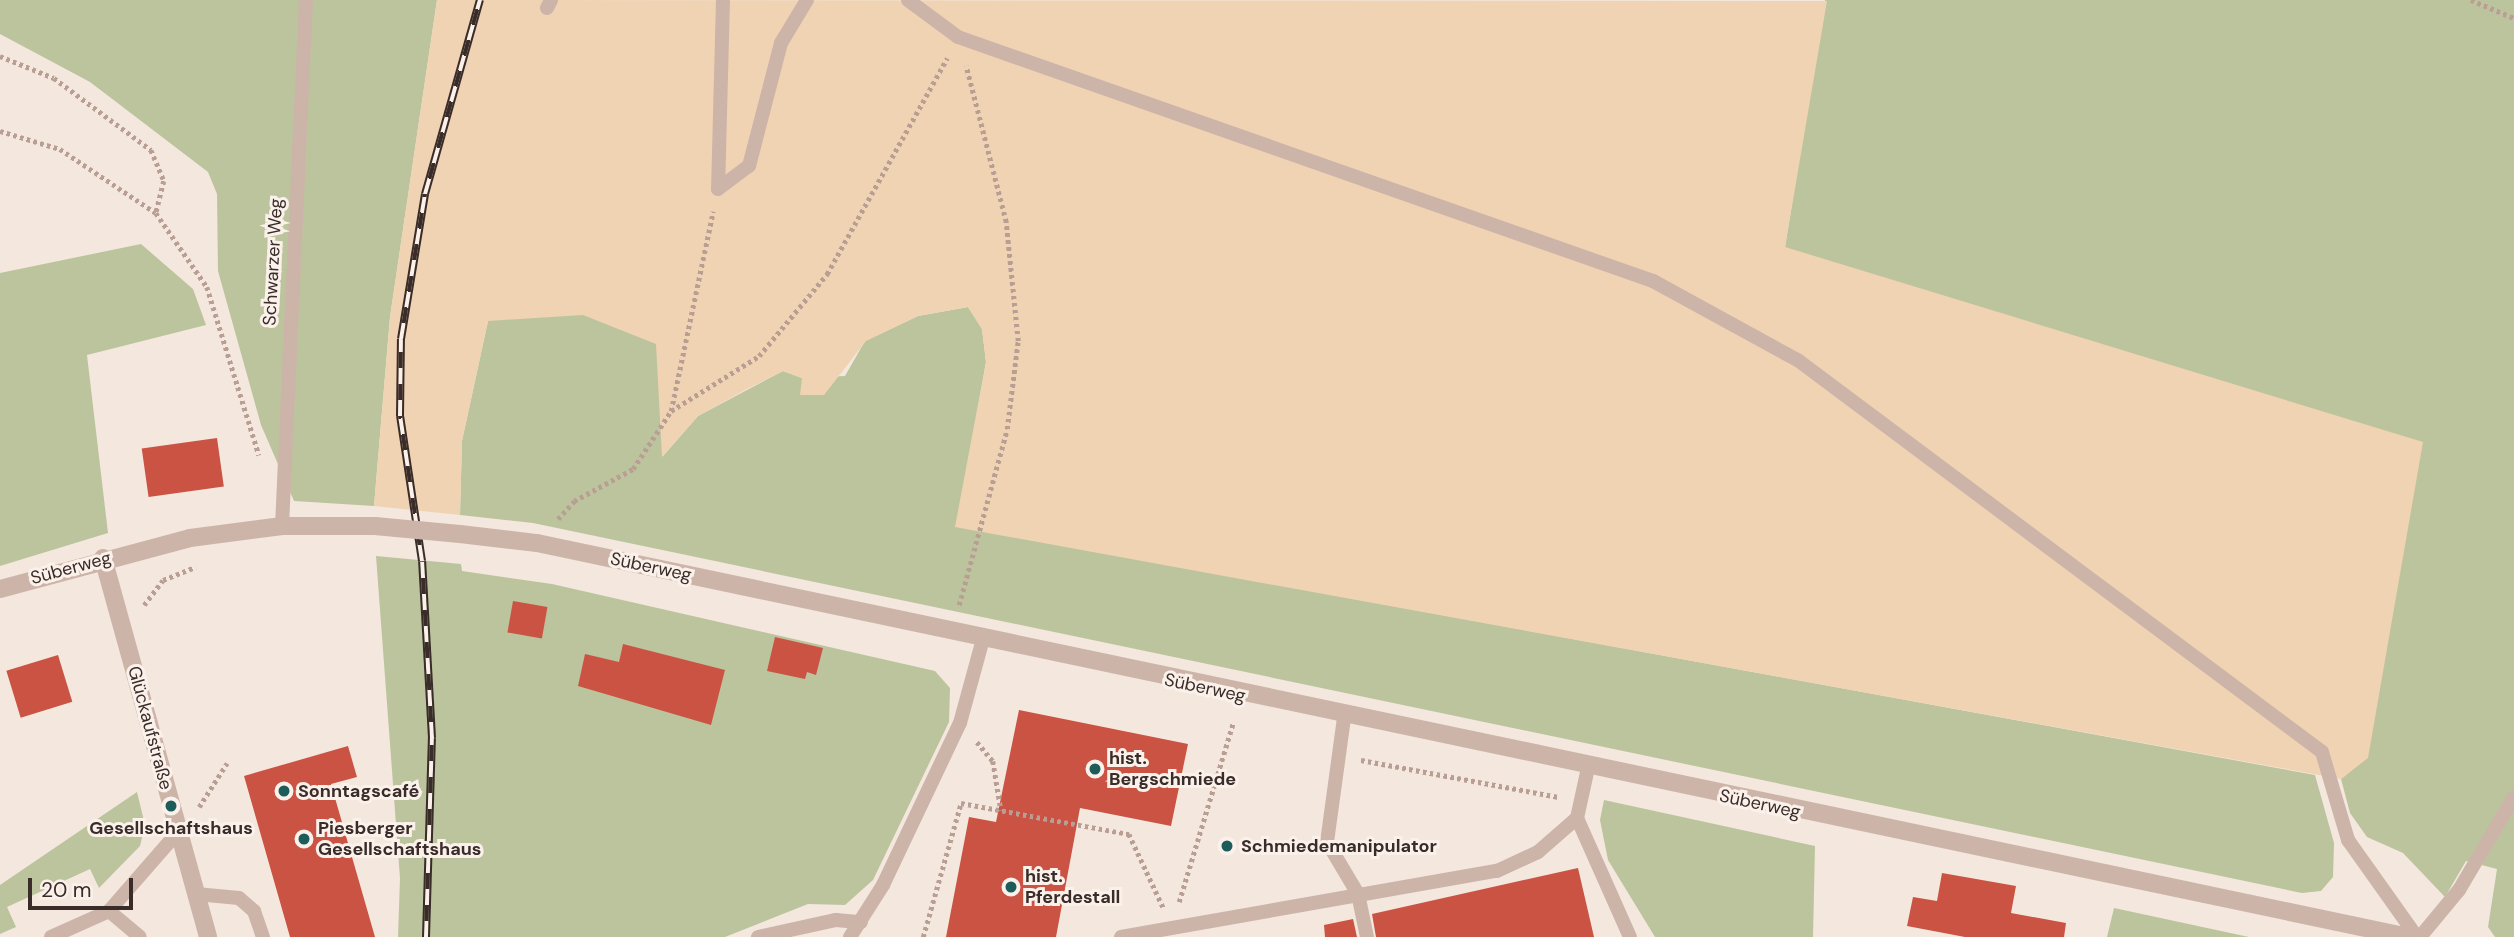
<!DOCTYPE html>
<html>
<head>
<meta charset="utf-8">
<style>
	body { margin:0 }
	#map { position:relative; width:2514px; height:937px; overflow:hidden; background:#f4e7de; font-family:"DM Sans",sans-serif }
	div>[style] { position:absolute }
	.green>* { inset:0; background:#bcc49d }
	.sand>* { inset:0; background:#f0d3b3 }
	.building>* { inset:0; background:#cb5344; transform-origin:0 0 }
	.path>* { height:4.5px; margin-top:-2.25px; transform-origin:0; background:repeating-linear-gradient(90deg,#b99e93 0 3.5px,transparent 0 7px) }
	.service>* { height:14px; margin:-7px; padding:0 7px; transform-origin:7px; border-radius:7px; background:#cdb4a9 }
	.minor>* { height:18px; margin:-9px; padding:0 9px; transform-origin:9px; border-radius:9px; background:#cdb4a9 }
	.rail>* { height:8px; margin-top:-4px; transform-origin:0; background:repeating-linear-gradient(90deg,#fbf1eb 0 16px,#392c29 0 32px); box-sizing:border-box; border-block:2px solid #392c29 }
	.minor-bridge>* { height:18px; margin:-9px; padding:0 9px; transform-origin:9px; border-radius:9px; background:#cdb4a9 }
	.dots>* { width:19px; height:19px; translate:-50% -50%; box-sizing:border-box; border:4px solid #fbf1eb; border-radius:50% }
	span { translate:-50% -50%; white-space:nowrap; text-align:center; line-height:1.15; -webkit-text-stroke:6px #fbf1eb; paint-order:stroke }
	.street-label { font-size:18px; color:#392c29 }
	.poi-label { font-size:18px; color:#392c29; font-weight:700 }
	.left { translate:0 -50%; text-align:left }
	.scale { position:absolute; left:28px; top:878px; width:105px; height:32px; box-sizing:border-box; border:4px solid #392c29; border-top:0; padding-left:9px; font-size:21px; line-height:24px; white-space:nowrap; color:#392c29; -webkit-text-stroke:5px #fbf1eb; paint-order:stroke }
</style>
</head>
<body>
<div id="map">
	<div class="green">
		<i style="clip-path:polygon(0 0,437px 0,390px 317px,374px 506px,294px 501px,261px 425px,218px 271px,217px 194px,208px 172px,90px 82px,0 34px)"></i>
		<i style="clip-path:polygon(1825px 0,2514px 0,2514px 937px,2495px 937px,2488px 927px,2497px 869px,2466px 861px,2445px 897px,2403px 853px,2367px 837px,2350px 813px,2341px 779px,2368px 757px,1785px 247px)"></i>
		<i style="clip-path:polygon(666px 154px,663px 456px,698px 416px,783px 371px,802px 378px,845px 376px,865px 341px,918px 316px,968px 307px,982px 329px,986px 362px,957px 526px,2315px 775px,2334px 843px,2333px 877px,2321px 891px,2302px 893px,533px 523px,460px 515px,462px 441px,488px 321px)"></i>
		<i style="clip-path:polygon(141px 244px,193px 289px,206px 325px,87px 355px,108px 533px,0 566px,0 273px)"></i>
		<i style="clip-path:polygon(376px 556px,461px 564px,462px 571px,552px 584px,935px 671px,950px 688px,949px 722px,873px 880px,845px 905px,808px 904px,725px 937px,398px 937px,400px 878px)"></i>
		<i style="clip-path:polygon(137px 792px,145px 825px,140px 846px,99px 888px,90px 869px,7px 907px,16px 927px,0 934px,0 885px)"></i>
		<i style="clip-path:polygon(1604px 800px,1815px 846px,1813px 937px,1655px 937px,1608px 860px,1600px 820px)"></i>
		<i style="clip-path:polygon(2114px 908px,2249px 937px,2107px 937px)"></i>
	</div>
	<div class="sand">
		<i style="clip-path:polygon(437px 0,1827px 1px,1785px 247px,2423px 442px,2368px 758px,2341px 779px,955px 527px,986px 362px,982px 329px,968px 307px,918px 316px,866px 341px,824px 395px,800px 395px,802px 378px,783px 371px,745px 390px,698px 416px,662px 457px,656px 344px,583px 315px,488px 321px,462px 441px,460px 515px,374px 506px,390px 317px)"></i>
	</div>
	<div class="building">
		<i style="left:217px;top:438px;width:49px;height:76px;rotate:82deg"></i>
		<i style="left:513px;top:601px;width:35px;height:32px;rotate:10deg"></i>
		<i style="clip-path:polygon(775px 637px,823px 648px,816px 675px,807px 672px,805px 679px,767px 671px)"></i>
		<i style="clip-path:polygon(623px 644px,725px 670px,711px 725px,578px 686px,585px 654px,619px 662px)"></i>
		<i style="left:58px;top:655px;width:49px;height:54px;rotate:73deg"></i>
		<i style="clip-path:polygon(1019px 710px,1188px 744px,1171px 826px,1080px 808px,1056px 937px,946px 937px,969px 817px,996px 822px)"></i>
		<i style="clip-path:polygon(348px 746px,357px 777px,331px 784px,375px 937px,290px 937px,244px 776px)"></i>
		<i style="clip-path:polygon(1578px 868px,1594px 937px,1376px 937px,1372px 914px)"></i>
		<i style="clip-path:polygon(1942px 873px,2016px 886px,2011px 913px,2066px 923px,2064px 937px,1965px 937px,1907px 926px,1913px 897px,1937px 901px)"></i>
		<i style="clip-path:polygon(1353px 919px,1357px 937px,1325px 937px,1324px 925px)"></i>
	</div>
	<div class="path">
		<i style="left:2471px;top:0;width:47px;rotate:22.7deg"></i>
		<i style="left:0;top:56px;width:58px;rotate:22.2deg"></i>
		<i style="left:54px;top:78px;width:121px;rotate:36.6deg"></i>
		<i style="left:151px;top:150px;width:34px;rotate:67deg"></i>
		<i style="left:164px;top:181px;width:33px;rotate:104deg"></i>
		<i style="left:0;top:131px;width:63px;rotate:16.7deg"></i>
		<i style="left:60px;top:149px;width:115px;rotate:33.7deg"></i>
		<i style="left:156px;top:213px;width:90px;rotate:55.4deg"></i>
		<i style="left:207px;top:287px;width:176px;rotate:72.8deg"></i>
		<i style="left:671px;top:411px;width:104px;rotate:-32deg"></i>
		<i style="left:759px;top:356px;width:107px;rotate:-50.3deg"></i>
		<i style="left:827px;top:274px;width:247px;rotate:-60.9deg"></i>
		<i style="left:558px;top:519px;width:24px;rotate:-48deg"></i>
		<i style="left:574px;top:501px;width:67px;rotate:-28.5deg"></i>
		<i style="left:633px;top:469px;width:69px;rotate:-56.8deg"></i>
		<i style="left:671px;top:411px;width:204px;rotate:-78.1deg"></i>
		<i style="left:144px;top:605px;width:31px;rotate:-53deg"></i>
		<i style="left:163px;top:580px;width:35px;rotate:-22deg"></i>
		<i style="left:959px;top:605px;width:182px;rotate:-74.7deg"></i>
		<i style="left:1007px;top:429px;width:89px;rotate:-82.9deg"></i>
		<i style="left:1018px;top:341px;width:120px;rotate:-95.8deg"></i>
		<i style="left:1006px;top:222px;width:161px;rotate:-104.4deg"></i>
		<i style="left:977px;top:742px;width:25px;rotate:50deg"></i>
		<i style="left:993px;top:761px;width:50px;rotate:80.7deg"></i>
		<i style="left:1361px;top:760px;width:201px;rotate:10.6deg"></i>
		<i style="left:199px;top:807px;width:52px;rotate:-57.5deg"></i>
		<i style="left:1179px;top:902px;width:187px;rotate:-73.2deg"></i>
		<i style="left:923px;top:937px;width:139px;rotate:-74.2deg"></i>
		<i style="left:961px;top:803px;width:171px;rotate:10.5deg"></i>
		<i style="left:1129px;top:834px;width:81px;rotate:65deg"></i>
	</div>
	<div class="service">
		<i style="left:723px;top:0;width:189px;rotate:91.5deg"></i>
		<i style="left:718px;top:189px;width:39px;rotate:-37deg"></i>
		<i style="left:749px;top:166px;width:127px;rotate:-75.4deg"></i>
		<i style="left:781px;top:43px;width:50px;rotate:-58.8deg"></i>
		<i style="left:908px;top:0;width:62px;rotate:36.5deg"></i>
		<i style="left:958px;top:37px;width:737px;rotate:19.35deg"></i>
		<i style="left:1653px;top:281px;width:166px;rotate:28.7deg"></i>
		<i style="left:1799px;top:361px;width:653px;rotate:36.78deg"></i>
		<i style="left:2322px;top:752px;width:92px;rotate:73.5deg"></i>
		<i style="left:2348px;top:840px;width:119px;rotate:54.6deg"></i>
		<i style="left:547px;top:8px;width:9px;rotate:-63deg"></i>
		<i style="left:282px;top:526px;width:527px;rotate:-87.39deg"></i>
		<i style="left:1344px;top:718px;width:125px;rotate:97.8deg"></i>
		<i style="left:1327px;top:842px;width:61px;rotate:59.2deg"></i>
		<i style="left:1358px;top:894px;width:44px;rotate:78.2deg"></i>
		<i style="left:1588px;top:768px;width:51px;rotate:102.4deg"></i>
		<i style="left:1577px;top:818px;width:130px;rotate:66deg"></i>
		<i style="left:196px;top:894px;width:43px;rotate:5.3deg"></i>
		<i style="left:239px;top:898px;width:20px;rotate:41deg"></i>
		<i style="left:254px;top:911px;width:28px;rotate:71deg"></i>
		<i style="left:109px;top:911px;width:105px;rotate:-48.9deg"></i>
		<i style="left:51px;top:937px;width:64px;rotate:-24.1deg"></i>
		<i style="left:109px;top:911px;width:40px;rotate:40deg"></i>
		<i style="left:758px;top:937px;width:80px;rotate:-12.3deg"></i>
		<i style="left:836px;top:920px;width:25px;rotate:5deg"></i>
		<i style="left:850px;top:937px;width:62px;rotate:-57.6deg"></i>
		<i style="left:883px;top:885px;width:179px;rotate:-64.6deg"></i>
		<i style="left:960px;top:723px;width:87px;rotate:-74.7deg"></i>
		<i style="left:1121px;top:937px;width:382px;rotate:-10deg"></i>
		<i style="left:1497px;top:871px;width:45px;rotate:-24.9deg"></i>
		<i style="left:1538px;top:852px;width:52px;rotate:-41.1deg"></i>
		<i style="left:2420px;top:937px;width:61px;rotate:-50.3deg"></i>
		<i style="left:2459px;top:890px;width:108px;rotate:-59.4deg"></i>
	</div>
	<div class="minor">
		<i style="left:460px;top:534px;width:78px;rotate:6.7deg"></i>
		<i style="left:537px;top:543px;width:1913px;rotate:11.89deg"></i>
		<i style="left:103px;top:558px;width:393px;rotate:74.5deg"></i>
		<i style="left:0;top:589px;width:197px;rotate:-15deg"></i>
		<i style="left:190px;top:538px;width:93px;rotate:-7.4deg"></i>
		<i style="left:282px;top:526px;width:93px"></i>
	</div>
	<div class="rail">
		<i style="left:426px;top:937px;width:199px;rotate:-88.3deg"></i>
		<i style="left:432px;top:738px;width:177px;rotate:-93.2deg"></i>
		<i style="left:422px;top:561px;width:147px;rotate:-98.6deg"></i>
		<i style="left:400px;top:416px;width:77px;rotate:-89.3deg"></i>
		<i style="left:401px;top:339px;width:147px;rotate:-80.6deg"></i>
		<i style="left:425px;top:194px;width:202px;rotate:-74.2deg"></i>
	</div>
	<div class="minor-bridge">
		<i style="left:375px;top:526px;width:85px;rotate:5.4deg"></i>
	</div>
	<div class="dots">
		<i style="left:1095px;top:769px;background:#1c5d59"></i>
		<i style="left:284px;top:791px;background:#1c5d59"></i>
		<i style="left:171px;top:806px;background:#1c5d59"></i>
		<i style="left:304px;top:839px;background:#1c5d59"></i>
		<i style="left:1227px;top:846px;background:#1c5d59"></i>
		<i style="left:1011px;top:887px;background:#1c5d59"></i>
	</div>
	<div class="street-label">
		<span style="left:273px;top:262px;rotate:-87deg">Schwarzer Weg</span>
		<span style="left:651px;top:567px;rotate:12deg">Süberweg</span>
		<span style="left:71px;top:568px;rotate:-15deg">Süberweg</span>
		<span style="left:1205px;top:688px;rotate:12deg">Süberweg</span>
		<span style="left:150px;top:728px;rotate:75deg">Glückaufstraße</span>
		<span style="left:1760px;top:804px;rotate:12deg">Süberweg</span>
	</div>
	<div class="poi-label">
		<span class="left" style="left:1109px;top:769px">hist.<br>Bergschmiede</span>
		<span class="left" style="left:298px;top:791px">Sonntagscafé</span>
		<span style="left:171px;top:828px">Gesellschaftshaus</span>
		<span class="left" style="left:318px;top:839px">Piesberger<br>Gesellschaftshaus</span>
		<span class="left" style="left:1241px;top:846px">Schmiedemanipulator</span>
		<span class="left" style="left:1025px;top:887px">hist.<br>Pferdestall</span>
	</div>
	<div class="scale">20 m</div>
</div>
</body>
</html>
